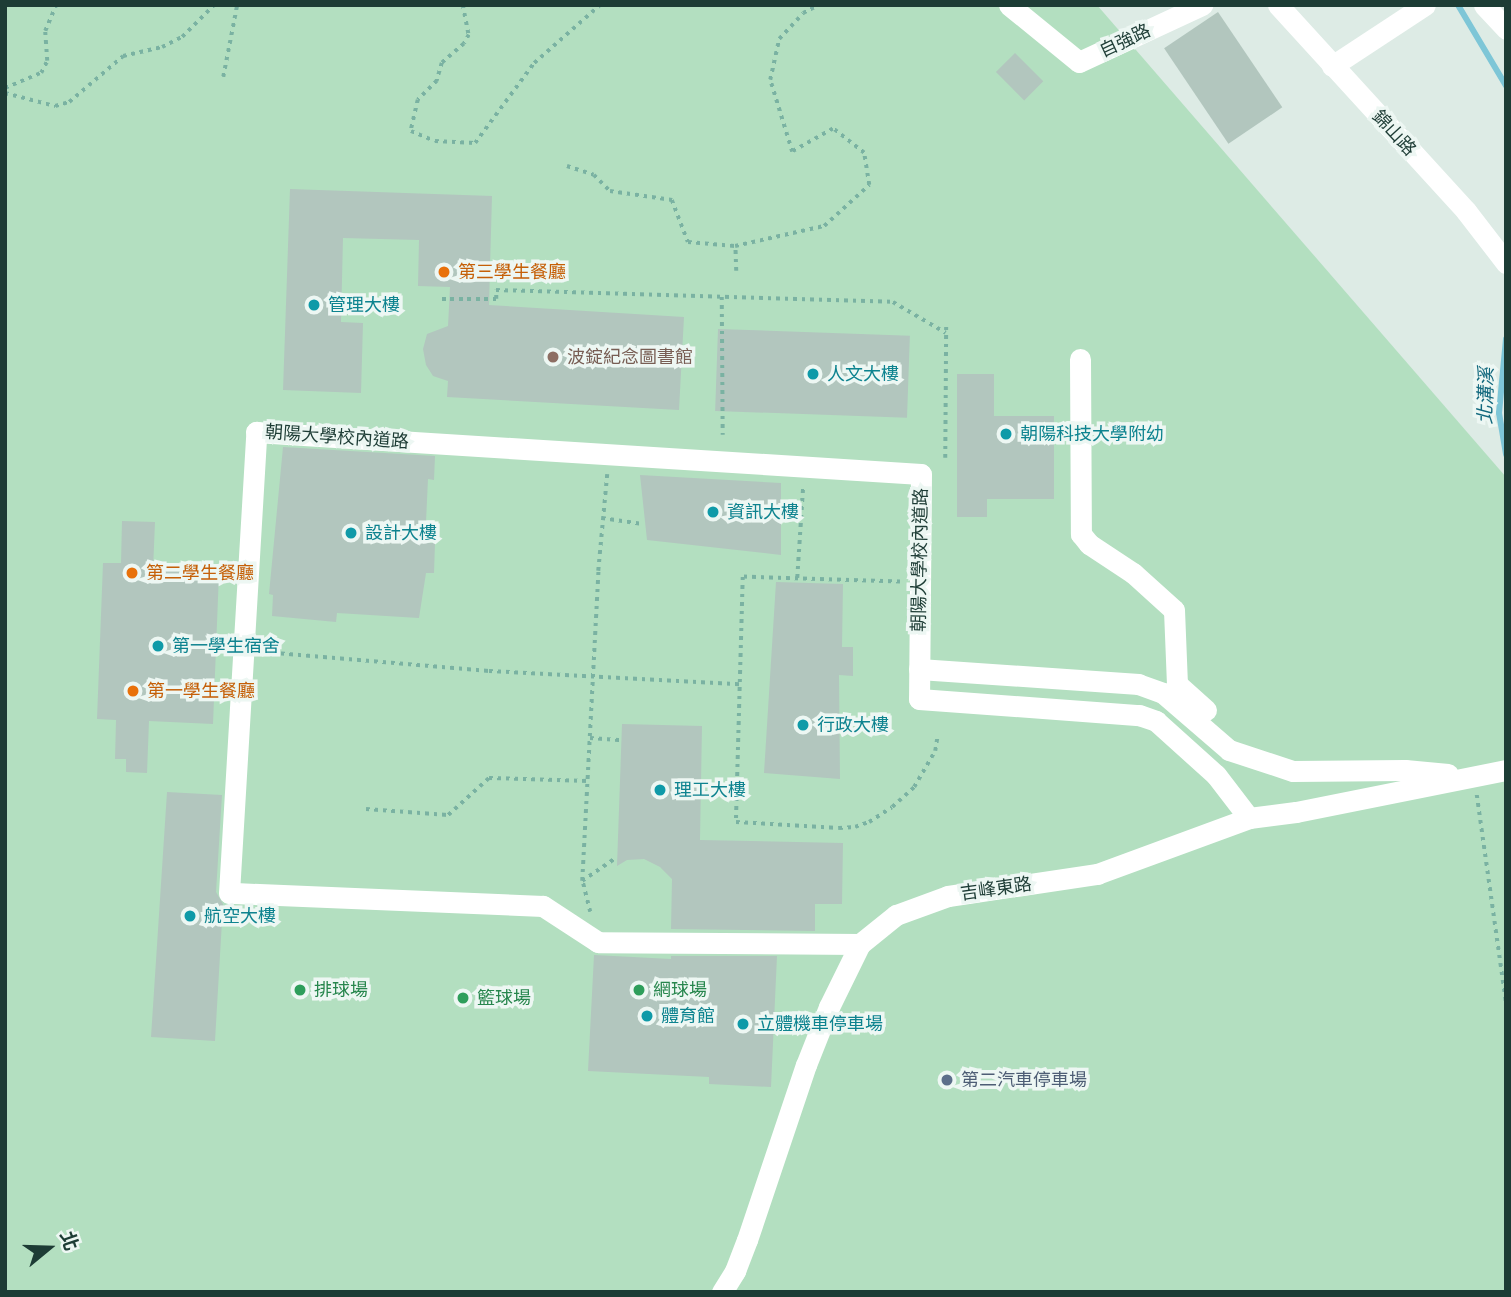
<!DOCTYPE html>
<html>
<head>
<meta charset="utf-8">
<style>
	body { margin:0 }
	#map { position:relative; width:1511px; height:1297px; overflow:hidden; background:#ddebe5; font-family:Signika,"Noto Sans TC",sans-serif }
	div>[style] { position:absolute }
	.green>* { inset:0; background:#b3dfc0 }
	.stream>* { height:6px; margin:-3px; padding:0 3px; transform-origin:3px; border-radius:3px; background:#7ec6d7 }
	.building>* { inset:0; background:#b2c6be; transform-origin:0 0 }
	.path>* { height:3.5px; margin-top:-1.75px; transform-origin:0; background:repeating-linear-gradient(90deg,#7ab2a2 0 3.5px,transparent 0 8.5px) }
	.minor>* { height:21px; margin:-10.5px; padding:0 10.5px; transform-origin:10.5px; border-radius:10.5px; background:#fff }
	.dots>* { width:19px; height:19px; translate:-50% -50%; box-sizing:border-box; border:4px solid #edf7f3; border-radius:50% }
	span { translate:-50% -50%; white-space:nowrap; text-align:center; line-height:1.15; -webkit-text-stroke:7px #edf7f3; paint-order:stroke }
	.street-label { font-size:18px; color:#1d3c35 }
	.food-label { font-size:18px; color:#c56008 }
	.left { translate:0 -50%; text-align:left }
	.culture-label { font-size:18px; color:#0d838f }
	.education-label { font-size:18px; color:#785e54 }
	.leisure-label { font-size:18px; color:#27864d }
	.service-label { font-size:18px; color:#4e5e75 }
	.water-label { font-size:19px; color:#11687d; font-style:italic }
	.frame { position:absolute; inset:0; border:7px solid #1d3c35; pointer-events:none }
	.north { position:absolute; left:14px; top:1213px; width:70px; height:70px; -webkit-text-stroke:5px #edf7f3; paint-order:stroke; rotate:71deg; font-size:19px; font-weight:700; line-height:28px; text-align:center; color:#1d3c35 }
	.north::after { content:''; display:block; margin:auto; width:24px; height:32px; background:#1d3c35; clip-path:polygon(50% 0,100% 100%,50% 72%,0 100%) }
</style>
</head>
<body>
<div id="map">
	<div class="green">
		<i style="clip-path:polygon(5px 5px,1097px 5px,1506px 477px,1506px 1292px,5px 1292px)"></i>
	</div>
	<div class="stream">
		<i style="left:1458px;top:5px;width:94px;rotate:59.3deg"></i>
		<i style="left:1506px;top:339px;width:74px;rotate:95.4deg"></i>
		<i style="left:1499px;top:413px;width:42px;rotate:80.3deg"></i>
	</div>
	<div class="building">
		<i style="left:1218px;top:12px;width:115px;height:65px;rotate:56deg"></i>
		<i style="left:1015px;top:53px;width:40px;height:27px;rotate:45deg"></i>
		<i style="clip-path:polygon(290px 189px,492px 196px,489px 305px,684px 317px,679px 410px,447px 397px,448px 381px,433px 376px,426px 365px,423px 349px,427px 334px,448px 326px,450px 287px,418px 286px,419px 240px,343px 238px,341px 322px,363px 323px,361px 393px,283px 390px)"></i>
		<i style="left:718px;top:329px;width:192px;height:82px;rotate:2deg"></i>
		<i style="clip-path:polygon(957px 374px,994px 374px,994px 416px,1054px 416px,1054px 499px,987px 499px,987px 517px,957px 517px)"></i>
		<i style="clip-path:polygon(283px 447px,435px 456px,434px 480px,428px 479px,426px 522px,429px 523px,426px 543px,435px 543px,434px 573px,426px 573px,419px 618px,337px 613px,336px 622px,272px 616px,273px 595px,269px 594px)"></i>
		<i style="clip-path:polygon(640px 475px,781px 483px,781px 555px,647px 540px)"></i>
		<i style="clip-path:polygon(122px 521px,155px 522px,153px 570px,219px 573px,213px 724px,149px 721px,147px 773px,126px 772px,126px 759px,115px 759px,116px 720px,97px 719px,103px 563px,121px 563px)"></i>
		<i style="clip-path:polygon(776px 582px,843px 584px,842px 647px,853px 647px,853px 676px,839px 675px,840px 779px,764px 773px)"></i>
		<i style="clip-path:polygon(622px 724px,702px 726px,700px 840px,843px 843px,842px 904px,815px 904px,815px 931px,671px 929px,672px 879px,660px 867px,644px 859px,627px 860px,617px 866px)"></i>
		<i style="clip-path:polygon(167px 792px,222px 795px,216px 892px,223px 904px,215px 1041px,151px 1037px)"></i>
		<i style="clip-path:polygon(594px 955px,671px 959px,671px 956px,777px 956px,771px 1087px,709px 1084px,709px 1077px,588px 1071px)"></i>
	</div>
	<div class="path">
		<i style="left:463px;top:5px;width:31px;rotate:79deg"></i>
		<i style="left:469px;top:35px;width:10px;rotate:119deg"></i>
		<i style="left:464px;top:44px;width:29px;rotate:139deg"></i>
		<i style="left:442px;top:63px;width:19px;rotate:106deg"></i>
		<i style="left:437px;top:81px;width:27px;rotate:135deg"></i>
		<i style="left:418px;top:100px;width:32px;rotate:103deg"></i>
		<i style="left:411px;top:131px;width:26px;rotate:23deg"></i>
		<i style="left:435px;top:141px;width:40px;rotate:2.9deg"></i>
		<i style="left:475px;top:143px;width:99px;rotate:-53.6deg"></i>
		<i style="left:534px;top:63px;width:88px;rotate:-41.3deg"></i>
		<i style="left:223px;top:77px;width:73px;rotate:-79deg"></i>
		<i style="left:5px;top:88px;width:39px;rotate:-23deg"></i>
		<i style="left:41px;top:73px;width:13px;rotate:-63deg"></i>
		<i style="left:47px;top:61px;width:30px;rotate:-94deg"></i>
		<i style="left:45px;top:31px;width:28px;rotate:-67deg"></i>
		<i style="left:5px;top:93px;width:52px;rotate:14.6deg"></i>
		<i style="left:55px;top:106px;width:15px;rotate:-16deg"></i>
		<i style="left:69px;top:102px;width:71px;rotate:-40.4deg"></i>
		<i style="left:123px;top:56px;width:40px;rotate:-13deg"></i>
		<i style="left:162px;top:47px;width:22px;rotate:-27deg"></i>
		<i style="left:182px;top:37px;width:45px;rotate:-45deg"></i>
		<i style="left:567px;top:166px;width:28px;rotate:18deg"></i>
		<i style="left:594px;top:175px;width:23px;rotate:45deg"></i>
		<i style="left:610px;top:191px;width:63px;rotate:8.3deg"></i>
		<i style="left:672px;top:200px;width:45px;rotate:69.1deg"></i>
		<i style="left:688px;top:242px;width:47px;rotate:4.9deg"></i>
		<i style="left:736px;top:271px;width:25px;rotate:-92deg"></i>
		<i style="left:735px;top:246px;width:91px;rotate:-12.7deg"></i>
		<i style="left:824px;top:226px;width:61px;rotate:-42.3deg"></i>
		<i style="left:869px;top:185px;width:32px;rotate:-99deg"></i>
		<i style="left:864px;top:153px;width:39px;rotate:-142deg"></i>
		<i style="left:833px;top:129px;width:47px;rotate:150.7deg"></i>
		<i style="left:792px;top:152px;width:75px;rotate:-107deg"></i>
		<i style="left:770px;top:80px;width:42px;rotate:-77.6deg"></i>
		<i style="left:779px;top:39px;width:35px;rotate:-47deg"></i>
		<i style="left:803px;top:13px;width:18px;rotate:-27deg"></i>
		<i style="left:722px;top:297px;width:138px;rotate:89.6deg"></i>
		<i style="left:442px;top:299px;width:54px"></i>
		<i style="left:496px;top:299px;width:9px;rotate:-90deg"></i>
		<i style="left:496px;top:290px;width:397px;rotate:1.7deg"></i>
		<i style="left:893px;top:302px;width:61px;rotate:30.3deg"></i>
		<i style="left:945px;top:458px;width:134px;rotate:-89.6deg"></i>
		<i style="left:602px;top:518px;width:41px;rotate:8.3deg"></i>
		<i style="left:797px;top:578px;width:92px;rotate:-86.3deg"></i>
		<i style="left:900px;top:582px;width:157px;rotate:-178.2deg"></i>
		<i style="left:743px;top:577px;width:245px;rotate:91.6deg"></i>
		<i style="left:736px;top:822px;width:103px;rotate:3.3deg"></i>
		<i style="left:839px;top:828px;width:16px;rotate:-4deg"></i>
		<i style="left:855px;top:827px;width:15px;rotate:-20deg"></i>
		<i style="left:869px;top:822px;width:27px;rotate:-33deg"></i>
		<i style="left:892px;top:807px;width:30px;rotate:-42deg"></i>
		<i style="left:914px;top:787px;width:42px;rotate:-59.7deg"></i>
		<i style="left:935px;top:751px;width:13px;rotate:-81deg"></i>
		<i style="left:264px;top:652px;width:226px;rotate:4.8deg"></i>
		<i style="left:489px;top:671px;width:251px;rotate:3deg"></i>
		<i style="left:590px;top:738px;width:32px;rotate:4deg"></i>
		<i style="left:1477px;top:795px;width:209px;rotate:82deg"></i>
		<i style="left:366px;top:809px;width:82px;rotate:4.2deg"></i>
		<i style="left:448px;top:815px;width:55px;rotate:-42.1deg"></i>
		<i style="left:489px;top:778px;width:99px;rotate:1.7deg"></i>
		<i style="left:582px;top:881px;width:42px;rotate:-34.4deg"></i>
		<i style="left:590px;top:912px;width:32px;rotate:-104deg"></i>
		<i style="left:582px;top:881px;width:310px;rotate:-87deg"></i>
		<i style="left:598px;top:571px;width:97px;rotate:-84.7deg"></i>
	</div>
	<div class="minor">
		<i style="left:1009px;top:5px;width:90px;rotate:39.2deg"></i>
		<i style="left:1079px;top:62px;width:136px;rotate:-24.9deg"></i>
		<i style="left:1278px;top:5px;width:279px;rotate:47.6deg"></i>
		<i style="left:1466px;top:211px;width:66px;rotate:52.4deg"></i>
		<i style="left:1484px;top:5px;width:33px;rotate:47deg"></i>
		<i style="left:1332px;top:66px;width:111px;rotate:-33.3deg"></i>
		<i style="left:1080px;top:359px;width:175px;rotate:89.7deg"></i>
		<i style="left:1081px;top:534px;width:13px;rotate:51deg"></i>
		<i style="left:1089px;top:544px;width:53px;rotate:33.4deg"></i>
		<i style="left:1133px;top:573px;width:55px;rotate:42.1deg"></i>
		<i style="left:1174px;top:610px;width:74px;rotate:87.7deg"></i>
		<i style="left:1177px;top:684px;width:39px;rotate:42deg"></i>
		<i style="left:919px;top:669px;width:220px;rotate:3.9deg"></i>
		<i style="left:1138px;top:684px;width:27px;rotate:20deg"></i>
		<i style="left:1163px;top:693px;width:87px;rotate:40.8deg"></i>
		<i style="left:1229px;top:750px;width:67px;rotate:18.2deg"></i>
		<i style="left:1293px;top:771px;width:112px;rotate:-0.5deg"></i>
		<i style="left:1405px;top:770px;width:43px;rotate:5.3deg"></i>
		<i style="left:860px;top:944px;width:262px;rotate:-179.6deg"></i>
		<i style="left:598px;top:942px;width:66px;rotate:-146.8deg"></i>
		<i style="left:543px;top:906px;width:314px;rotate:-177.6deg"></i>
		<i style="left:229px;top:893px;width:462px;rotate:-86.6deg"></i>
		<i style="left:256px;top:432px;width:666px;rotate:3.61deg"></i>
		<i style="left:921px;top:474px;width:225px;rotate:90.5deg"></i>
		<i style="left:919px;top:699px;width:221px;rotate:4.2deg"></i>
		<i style="left:1139px;top:715px;width:18px;rotate:19deg"></i>
		<i style="left:1156px;top:721px;width:81px;rotate:42deg"></i>
		<i style="left:1216px;top:775px;width:54px;rotate:52.5deg"></i>
		<i style="left:722px;top:1292px;width:25px;rotate:-58deg"></i>
		<i style="left:735px;top:1271px;width:33px;rotate:-69deg"></i>
		<i style="left:747px;top:1240px;width:185px;rotate:-71.4deg"></i>
		<i style="left:806px;top:1065px;width:62px;rotate:-68.4deg"></i>
		<i style="left:829px;top:1007px;width:70px;rotate:-63.8deg"></i>
		<i style="left:860px;top:944px;width:46px;rotate:-38.9deg"></i>
		<i style="left:896px;top:915px;width:55px;rotate:-20.1deg"></i>
		<i style="left:948px;top:896px;width:151px;rotate:-8.4deg"></i>
		<i style="left:1097px;top:874px;width:162px;rotate:-20.2deg"></i>
		<i style="left:1249px;top:818px;width:47px;rotate:-7.3deg"></i>
		<i style="left:1296px;top:812px;width:214px;rotate:-11.3deg"></i>
	</div>
	<div class="dots">
		<i style="left:444px;top:272px;background:#e8710a"></i>
		<i style="left:314px;top:305px;background:#0f9aa8"></i>
		<i style="left:553px;top:357px;background:#8d6e63"></i>
		<i style="left:813px;top:374px;background:#0f9aa8"></i>
		<i style="left:1006px;top:434px;background:#0f9aa8"></i>
		<i style="left:713px;top:512px;background:#0f9aa8"></i>
		<i style="left:351px;top:533px;background:#0f9aa8"></i>
		<i style="left:132px;top:573px;background:#e8710a"></i>
		<i style="left:158px;top:646px;background:#0f9aa8"></i>
		<i style="left:133px;top:691px;background:#e8710a"></i>
		<i style="left:803px;top:725px;background:#0f9aa8"></i>
		<i style="left:660px;top:790px;background:#0f9aa8"></i>
		<i style="left:190px;top:916px;background:#0f9aa8"></i>
		<i style="left:300px;top:990px;background:#2e9e5b"></i>
		<i style="left:639px;top:990px;background:#2e9e5b"></i>
		<i style="left:463px;top:998px;background:#2e9e5b"></i>
		<i style="left:647px;top:1016px;background:#0f9aa8"></i>
		<i style="left:743px;top:1024px;background:#0f9aa8"></i>
		<i style="left:947px;top:1080px;background:#5c6f8a"></i>
	</div>
	<div class="street-label">
		<span style="left:1125px;top:41px;rotate:-25deg">自強路</span>
		<span style="left:1394px;top:133px;rotate:47deg">錦山路</span>
		<span style="left:337px;top:437px;rotate:4deg">朝陽大學校內道路</span>
		<span style="left:920px;top:560px;rotate:-89deg">朝陽大學校內道路</span>
		<span style="left:996px;top:889px;rotate:-8deg">吉峰東路</span>
	</div>
	<div class="food-label">
		<span class="left" style="left:458px;top:272px">第三學生餐廳</span>
		<span class="left" style="left:146px;top:573px">第二學生餐廳</span>
		<span class="left" style="left:147px;top:691px">第一學生餐廳</span>
	</div>
	<div class="culture-label">
		<span class="left" style="left:328px;top:305px">管理大樓</span>
		<span class="left" style="left:827px;top:374px">人文大樓</span>
		<span class="left" style="left:1020px;top:434px">朝陽科技大學附幼</span>
		<span class="left" style="left:727px;top:512px">資訊大樓</span>
		<span class="left" style="left:365px;top:533px">設計大樓</span>
		<span class="left" style="left:172px;top:646px">第一學生宿舍</span>
		<span class="left" style="left:817px;top:725px">行政大樓</span>
		<span class="left" style="left:674px;top:790px">理工大樓</span>
		<span class="left" style="left:204px;top:916px">航空大樓</span>
		<span class="left" style="left:661px;top:1016px">體育館</span>
		<span class="left" style="left:757px;top:1024px">立體機車停車場</span>
	</div>
	<div class="education-label">
		<span class="left" style="left:567px;top:357px">波錠紀念圖書館</span>
	</div>
	<div class="leisure-label">
		<span class="left" style="left:314px;top:990px">排球場</span>
		<span class="left" style="left:653px;top:990px">網球場</span>
		<span class="left" style="left:477px;top:998px">籃球場</span>
	</div>
	<div class="service-label">
		<span class="left" style="left:961px;top:1080px">第二汽車停車場</span>
	</div>
	<div class="water-label">
		<span style="left:1487px;top:396px;rotate:-89deg">北溝溪</span>
	</div>
	<div class="frame"></div>
	<div class="north">北</div>
</div>
</body>
</html>
